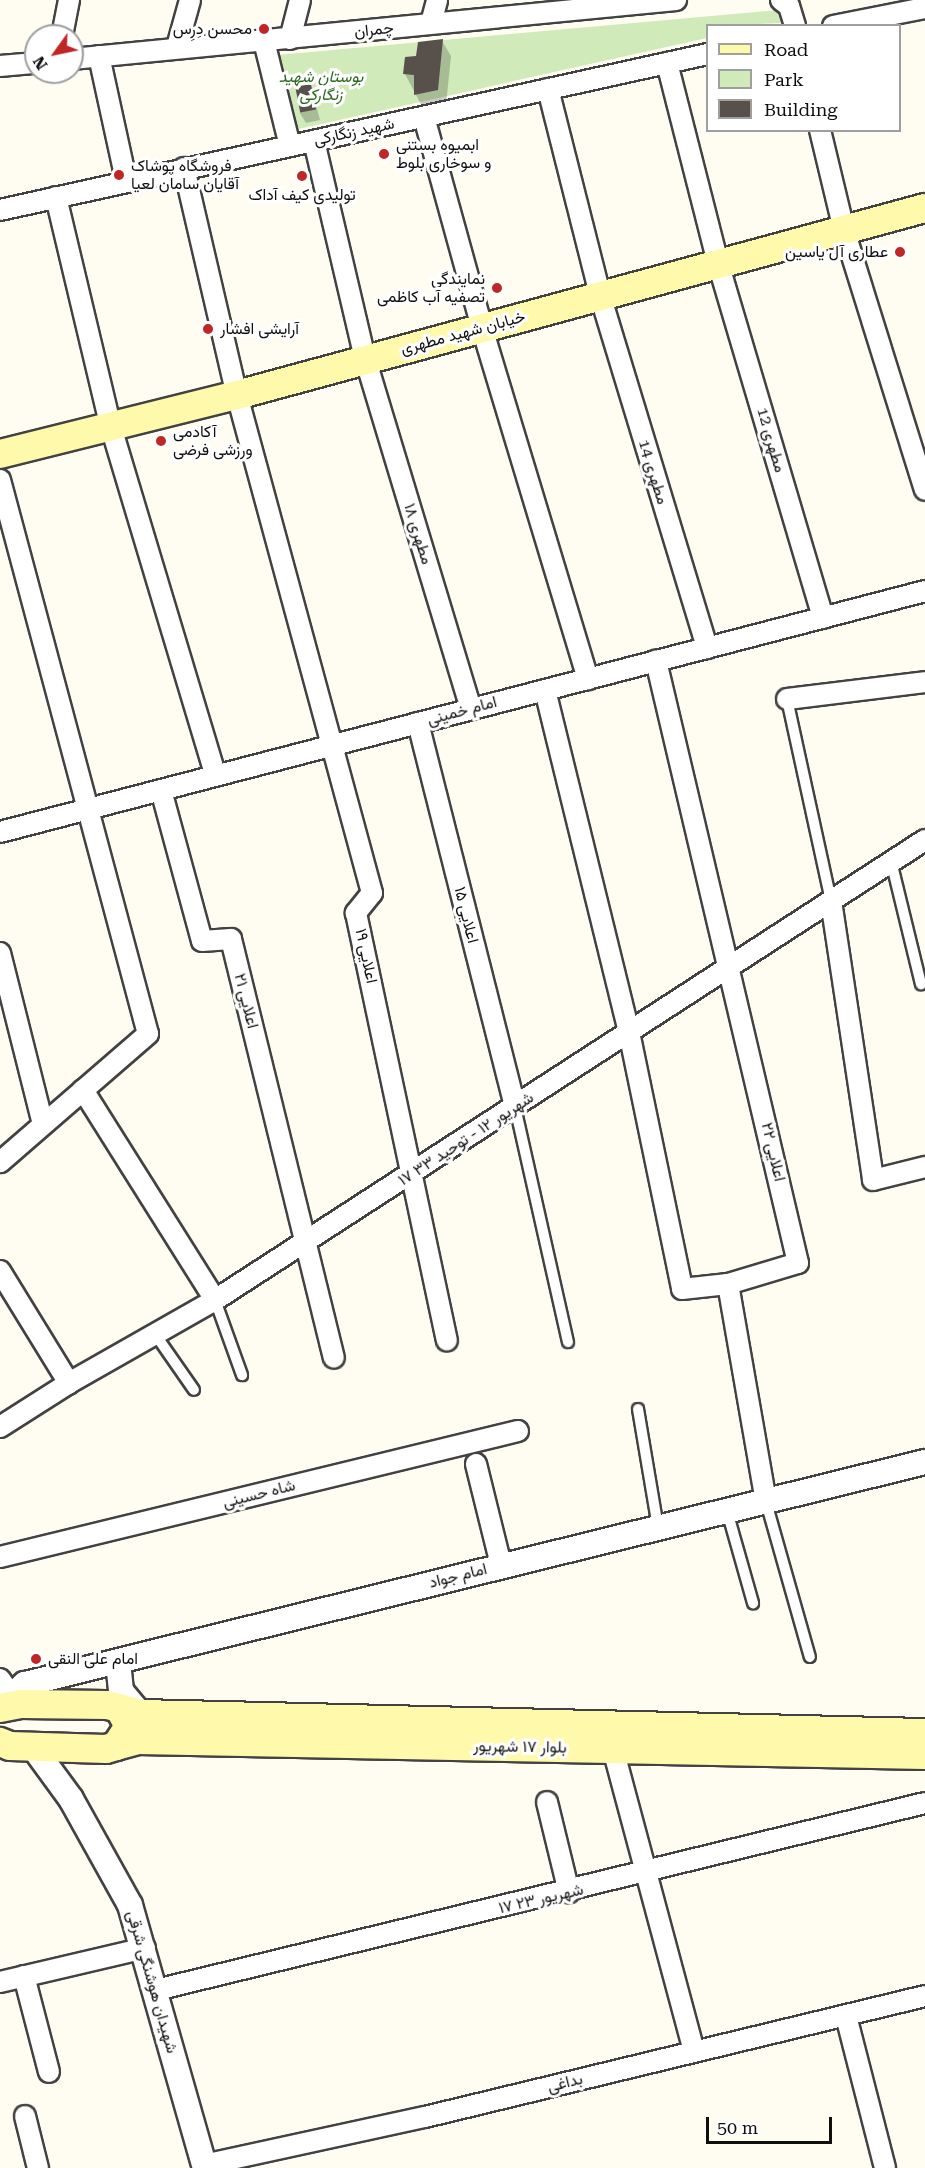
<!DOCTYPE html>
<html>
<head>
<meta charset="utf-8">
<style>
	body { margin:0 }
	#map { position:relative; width:925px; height:2168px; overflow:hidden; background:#fffdf1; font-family:"Roboto Serif",Vazirmatn,serif }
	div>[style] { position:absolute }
	.green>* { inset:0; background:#d1eaba }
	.shadow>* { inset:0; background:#0003 }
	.building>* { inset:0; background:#58514b; transform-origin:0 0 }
	.roads { filter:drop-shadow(2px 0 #424242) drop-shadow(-2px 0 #424242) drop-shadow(0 2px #424242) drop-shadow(0 -2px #424242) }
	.service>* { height:10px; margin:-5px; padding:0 5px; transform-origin:5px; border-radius:5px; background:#fff }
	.minor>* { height:20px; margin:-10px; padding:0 10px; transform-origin:10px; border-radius:10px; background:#fff }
	.tertiary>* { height:24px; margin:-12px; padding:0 12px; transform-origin:12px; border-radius:12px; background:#fff }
	.secondary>* { height:28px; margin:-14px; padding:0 14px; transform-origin:14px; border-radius:14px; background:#fff9ac }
	.dots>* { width:16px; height:16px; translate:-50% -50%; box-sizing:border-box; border:3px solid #fff; border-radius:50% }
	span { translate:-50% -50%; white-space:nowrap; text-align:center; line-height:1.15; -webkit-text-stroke:6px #fff; paint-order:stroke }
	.poi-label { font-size:16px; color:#0f0f0f }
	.right { translate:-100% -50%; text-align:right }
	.left { translate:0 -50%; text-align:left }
	.street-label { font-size:16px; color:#0f0f0f }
	.park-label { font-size:16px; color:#2b681e; font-style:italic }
	.legend { position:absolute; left:706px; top:24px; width:195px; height:108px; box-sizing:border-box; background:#fff; border:2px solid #9f9f9f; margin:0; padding:8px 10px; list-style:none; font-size:18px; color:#0f0f0f }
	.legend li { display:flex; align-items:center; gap:12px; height:30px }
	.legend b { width:30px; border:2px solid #9f9f9f }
	.north { position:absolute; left:24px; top:24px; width:60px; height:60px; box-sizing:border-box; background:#fff; border:2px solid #9f9f9f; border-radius:50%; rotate:237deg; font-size:16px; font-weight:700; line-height:24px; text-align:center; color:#0f0f0f }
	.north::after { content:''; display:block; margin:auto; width:21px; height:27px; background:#c12627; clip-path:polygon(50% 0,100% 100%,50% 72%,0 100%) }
	.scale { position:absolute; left:706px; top:2117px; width:126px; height:27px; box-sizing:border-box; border:3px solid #0f0f0f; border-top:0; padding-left:8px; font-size:18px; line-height:21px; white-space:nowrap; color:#0f0f0f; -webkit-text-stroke:4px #fff; paint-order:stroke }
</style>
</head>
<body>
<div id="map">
	<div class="green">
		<i style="clip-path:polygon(779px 10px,782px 23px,708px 26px,707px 38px,294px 130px,277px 55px)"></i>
	</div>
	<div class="shadow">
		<i style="clip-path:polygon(442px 41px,451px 56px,446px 105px,424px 110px,405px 74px,417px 57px)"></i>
		<i style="clip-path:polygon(311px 86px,320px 120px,306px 123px,300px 113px)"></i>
	</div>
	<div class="building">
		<i style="clip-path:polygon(443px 39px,438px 90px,414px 95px,414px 75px,403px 74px,405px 57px,416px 56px,418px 42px)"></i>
		<i style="left:311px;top:84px;width:26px;height:16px;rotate:79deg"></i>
	</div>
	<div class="roads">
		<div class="service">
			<i style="left:787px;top:699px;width:207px;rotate:77.7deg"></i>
			<i style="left:891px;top:861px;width:127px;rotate:76.3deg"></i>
			<i style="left:515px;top:1107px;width:241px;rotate:77.3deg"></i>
			<i style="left:215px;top:1300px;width:80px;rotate:70.2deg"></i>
			<i style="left:155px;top:1334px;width:68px;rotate:55.1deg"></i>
			<i style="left:638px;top:1409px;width:120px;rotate:80.4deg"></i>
			<i style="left:766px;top:1502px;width:161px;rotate:74.2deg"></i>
			<i style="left:727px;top:1511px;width:96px;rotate:74.2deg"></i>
		</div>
		<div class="minor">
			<i style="left:781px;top:0;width:10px;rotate:37deg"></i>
			<i style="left:789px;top:6px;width:21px;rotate:73deg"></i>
			<i style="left:431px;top:23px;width:24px;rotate:-75deg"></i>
			<i style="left:833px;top:26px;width:94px;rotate:-11.1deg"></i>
			<i style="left:62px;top:36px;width:37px;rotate:-79deg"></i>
			<i style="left:290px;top:39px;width:40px;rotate:-75.6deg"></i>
			<i style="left:264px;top:41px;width:108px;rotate:76.1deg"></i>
			<i style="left:177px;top:47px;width:49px;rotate:-74.5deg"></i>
			<i style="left:99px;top:56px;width:127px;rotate:77.7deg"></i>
			<i style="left:72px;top:59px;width:607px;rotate:-5.58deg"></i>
			<i style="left:667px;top:63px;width:206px;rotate:75.7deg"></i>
			<i style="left:718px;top:263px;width:370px;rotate:73.5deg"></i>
			<i style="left:0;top:66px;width:36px;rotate:-5deg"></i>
			<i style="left:548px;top:89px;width:212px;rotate:75.8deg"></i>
			<i style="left:600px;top:295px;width:369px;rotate:73.1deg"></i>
			<i style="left:424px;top:117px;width:219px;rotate:74.6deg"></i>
			<i style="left:482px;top:328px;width:367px;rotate:73.2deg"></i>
			<i style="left:820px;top:130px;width:103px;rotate:76.5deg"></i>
			<i style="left:844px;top:230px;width:272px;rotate:72.7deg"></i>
			<i style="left:314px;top:141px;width:223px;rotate:76.8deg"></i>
			<i style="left:365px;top:358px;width:367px;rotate:73.2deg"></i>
			<i style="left:184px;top:168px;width:233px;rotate:76.9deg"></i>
			<i style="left:237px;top:395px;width:516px;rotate:74.83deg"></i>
			<i style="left:372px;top:893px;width:26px;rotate:129deg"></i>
			<i style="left:356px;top:913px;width:437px;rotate:78deg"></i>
			<i style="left:56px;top:197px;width:236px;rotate:76.6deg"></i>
			<i style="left:111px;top:427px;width:364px;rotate:73.3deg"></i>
			<i style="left:0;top:210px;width:725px;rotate:-12.43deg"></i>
			<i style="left:0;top:480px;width:573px;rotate:75.04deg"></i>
			<i style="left:148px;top:1034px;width:196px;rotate:139.1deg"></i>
			<i style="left:545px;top:690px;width:352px;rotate:76.2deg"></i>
			<i style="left:629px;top:1032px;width:262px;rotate:78.3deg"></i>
			<i style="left:682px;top:1289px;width:46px;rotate:-6.2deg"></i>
			<i style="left:728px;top:1284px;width:73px;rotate:-16.7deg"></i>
			<i style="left:798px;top:1263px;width:619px;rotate:-103.27deg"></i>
			<i style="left:787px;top:699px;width:139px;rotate:-7deg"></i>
			<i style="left:418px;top:723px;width:396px;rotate:75.8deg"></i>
			<i style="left:161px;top:790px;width:156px;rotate:74.8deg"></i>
			<i style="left:202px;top:941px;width:29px;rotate:-4deg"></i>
			<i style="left:231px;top:939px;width:431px;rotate:76.2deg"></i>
			<i style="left:0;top:832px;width:956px;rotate:-14.6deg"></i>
			<i style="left:831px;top:901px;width:282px;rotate:81.4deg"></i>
			<i style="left:873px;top:1180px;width:54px;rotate:-14deg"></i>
			<i style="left:0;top:953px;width:176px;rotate:75.9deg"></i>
			<i style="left:83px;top:1090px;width:248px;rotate:57.8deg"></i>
			<i style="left:0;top:1271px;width:132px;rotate:58.4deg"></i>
			<i style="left:728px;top:1284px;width:221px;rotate:80.1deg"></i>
			<i style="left:0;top:1427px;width:82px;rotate:-32.5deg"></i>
			<i style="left:69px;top:1383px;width:168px;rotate:-29.6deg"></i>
			<i style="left:215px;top:1300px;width:846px;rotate:-32.94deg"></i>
			<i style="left:476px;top:1464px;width:104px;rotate:76.1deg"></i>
			<i style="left:0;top:1557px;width:533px;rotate:-13.67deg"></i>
			<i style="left:0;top:1679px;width:18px;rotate:56deg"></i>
			<i style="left:613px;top:1749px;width:313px;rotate:75deg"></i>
			<i style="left:547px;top:1802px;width:93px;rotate:76.3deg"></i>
			<i style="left:24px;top:1976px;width:99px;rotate:75.4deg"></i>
			<i style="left:0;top:1982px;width:149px;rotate:-13.2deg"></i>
			<i style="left:156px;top:1990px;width:791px;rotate:-13.67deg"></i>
			<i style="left:846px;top:2016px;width:157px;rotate:75.6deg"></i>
			<i style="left:25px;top:2116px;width:54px;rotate:76deg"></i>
			<i style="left:204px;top:2165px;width:226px;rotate:-12.3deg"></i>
			<i style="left:425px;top:2117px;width:514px;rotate:-13.6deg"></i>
		</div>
		<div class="tertiary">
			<i style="left:118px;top:1662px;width:29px;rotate:84deg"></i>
			<i style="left:121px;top:1691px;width:30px;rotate:50deg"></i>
			<i style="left:0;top:1707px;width:34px;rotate:-43deg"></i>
			<i style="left:25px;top:1684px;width:927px;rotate:-13.86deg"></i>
			<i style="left:33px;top:1747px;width:64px;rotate:53.8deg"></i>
			<i style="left:71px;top:1799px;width:121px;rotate:60.9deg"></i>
			<i style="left:130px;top:1905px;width:273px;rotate:74.1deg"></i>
		</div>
		<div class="secondary">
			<i style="left:0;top:454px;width:244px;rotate:-14deg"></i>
			<i style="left:237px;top:395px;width:713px;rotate:-15.21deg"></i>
			<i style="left:0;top:1708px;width:21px;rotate:-11deg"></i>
			<i style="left:21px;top:1704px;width:86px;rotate:0.7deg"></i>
			<i style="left:107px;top:1705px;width:12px;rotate:14deg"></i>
			<i style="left:119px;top:1708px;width:21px;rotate:61deg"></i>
			<i style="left:129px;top:1726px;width:24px;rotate:123deg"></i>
			<i style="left:116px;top:1746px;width:10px;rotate:163deg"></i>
			<i style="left:106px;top:1749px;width:96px;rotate:-178.2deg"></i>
			<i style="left:10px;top:1746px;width:11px;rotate:-158deg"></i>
			<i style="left:119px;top:1708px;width:22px;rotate:16deg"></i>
			<i style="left:140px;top:1714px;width:785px;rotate:1.39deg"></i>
			<i style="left:116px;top:1746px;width:23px;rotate:-15deg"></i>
			<i style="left:138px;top:1740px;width:787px;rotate:1.09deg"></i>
		</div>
	</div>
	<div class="dots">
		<i style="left:264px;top:29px;background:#c12627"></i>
		<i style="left:384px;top:154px;background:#c12627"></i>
		<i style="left:119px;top:175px;background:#c12627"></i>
		<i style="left:302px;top:176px;background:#c12627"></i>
		<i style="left:900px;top:252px;background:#c12627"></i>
		<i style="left:497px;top:288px;background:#c12627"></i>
		<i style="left:208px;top:329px;background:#c12627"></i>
		<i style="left:161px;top:441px;background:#c12627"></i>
		<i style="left:36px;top:1659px;background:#c12627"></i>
	</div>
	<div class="poi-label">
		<span class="right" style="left:252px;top:29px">محسن دِرِس</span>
		<span class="left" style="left:396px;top:154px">ابمیوه بستنی<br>و ‌سوخاری بلوط</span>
		<span class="left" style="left:131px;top:175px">فروشگاه پوشاک<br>آقایان سامان لعیا</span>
		<span style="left:302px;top:195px">تولیدی کیف آداک</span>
		<span class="right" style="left:888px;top:252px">عطاری آل یاسین</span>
		<span class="right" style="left:485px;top:288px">نمایندگی<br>تصفیه آب کاظمی</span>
		<span class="left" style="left:220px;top:329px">آرایشی افشار</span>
		<span class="left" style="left:173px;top:441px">آکادمی<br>ورزشی فرضی</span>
		<span class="left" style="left:48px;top:1659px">امام علی النقی</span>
	</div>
	<div class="street-label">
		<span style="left:374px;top:30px;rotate:-6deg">چمران</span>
		<span style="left:354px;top:132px;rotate:-12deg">شهید زنگارکی</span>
		<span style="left:463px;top:333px;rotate:-15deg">خیابان شهید مطهری</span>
		<span style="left:771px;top:440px;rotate:74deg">مطهری 12</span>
		<span style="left:653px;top:472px;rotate:73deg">مطهری 14</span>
		<span style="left:418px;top:534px;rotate:73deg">مطهری ۱۸</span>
		<span style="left:462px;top:711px;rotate:-15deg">امام خمینی</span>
		<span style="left:466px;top:915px;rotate:76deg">اعلایی ۱۵</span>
		<span style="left:366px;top:956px;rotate:78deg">اعلایی ۱۹</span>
		<span style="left:246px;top:1001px;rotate:76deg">اعلایی ۲۱</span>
		<span style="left:466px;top:1139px;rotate:-33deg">۱۷ شهریور ۱۲ - توحید ۳۳</span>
		<span style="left:773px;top:1152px;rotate:77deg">اعلایی ۲۲</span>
		<span style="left:259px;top:1494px;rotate:-14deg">شاه حسینی</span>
		<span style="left:458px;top:1576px;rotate:-14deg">امام جواد</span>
		<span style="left:520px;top:1747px;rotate:1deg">بلوار ۱۷ شهریور</span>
		<span style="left:541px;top:1899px;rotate:-13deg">۱۷ شهریور ۲۳</span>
		<span style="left:152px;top:1982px;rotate:74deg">شهیدان هوشنگی شرقی</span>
		<span style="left:565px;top:2083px;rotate:-14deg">بداغی</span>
	</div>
	<div class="park-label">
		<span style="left:321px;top:86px">بوستان شهید<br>زنگارکی</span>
	</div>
	<ul class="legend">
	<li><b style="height:8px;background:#fff9ac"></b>Road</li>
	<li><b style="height:16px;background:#d1eaba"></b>Park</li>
	<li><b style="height:16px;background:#58514b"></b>Building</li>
	</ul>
	<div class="north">N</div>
	<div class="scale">50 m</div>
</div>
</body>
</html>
